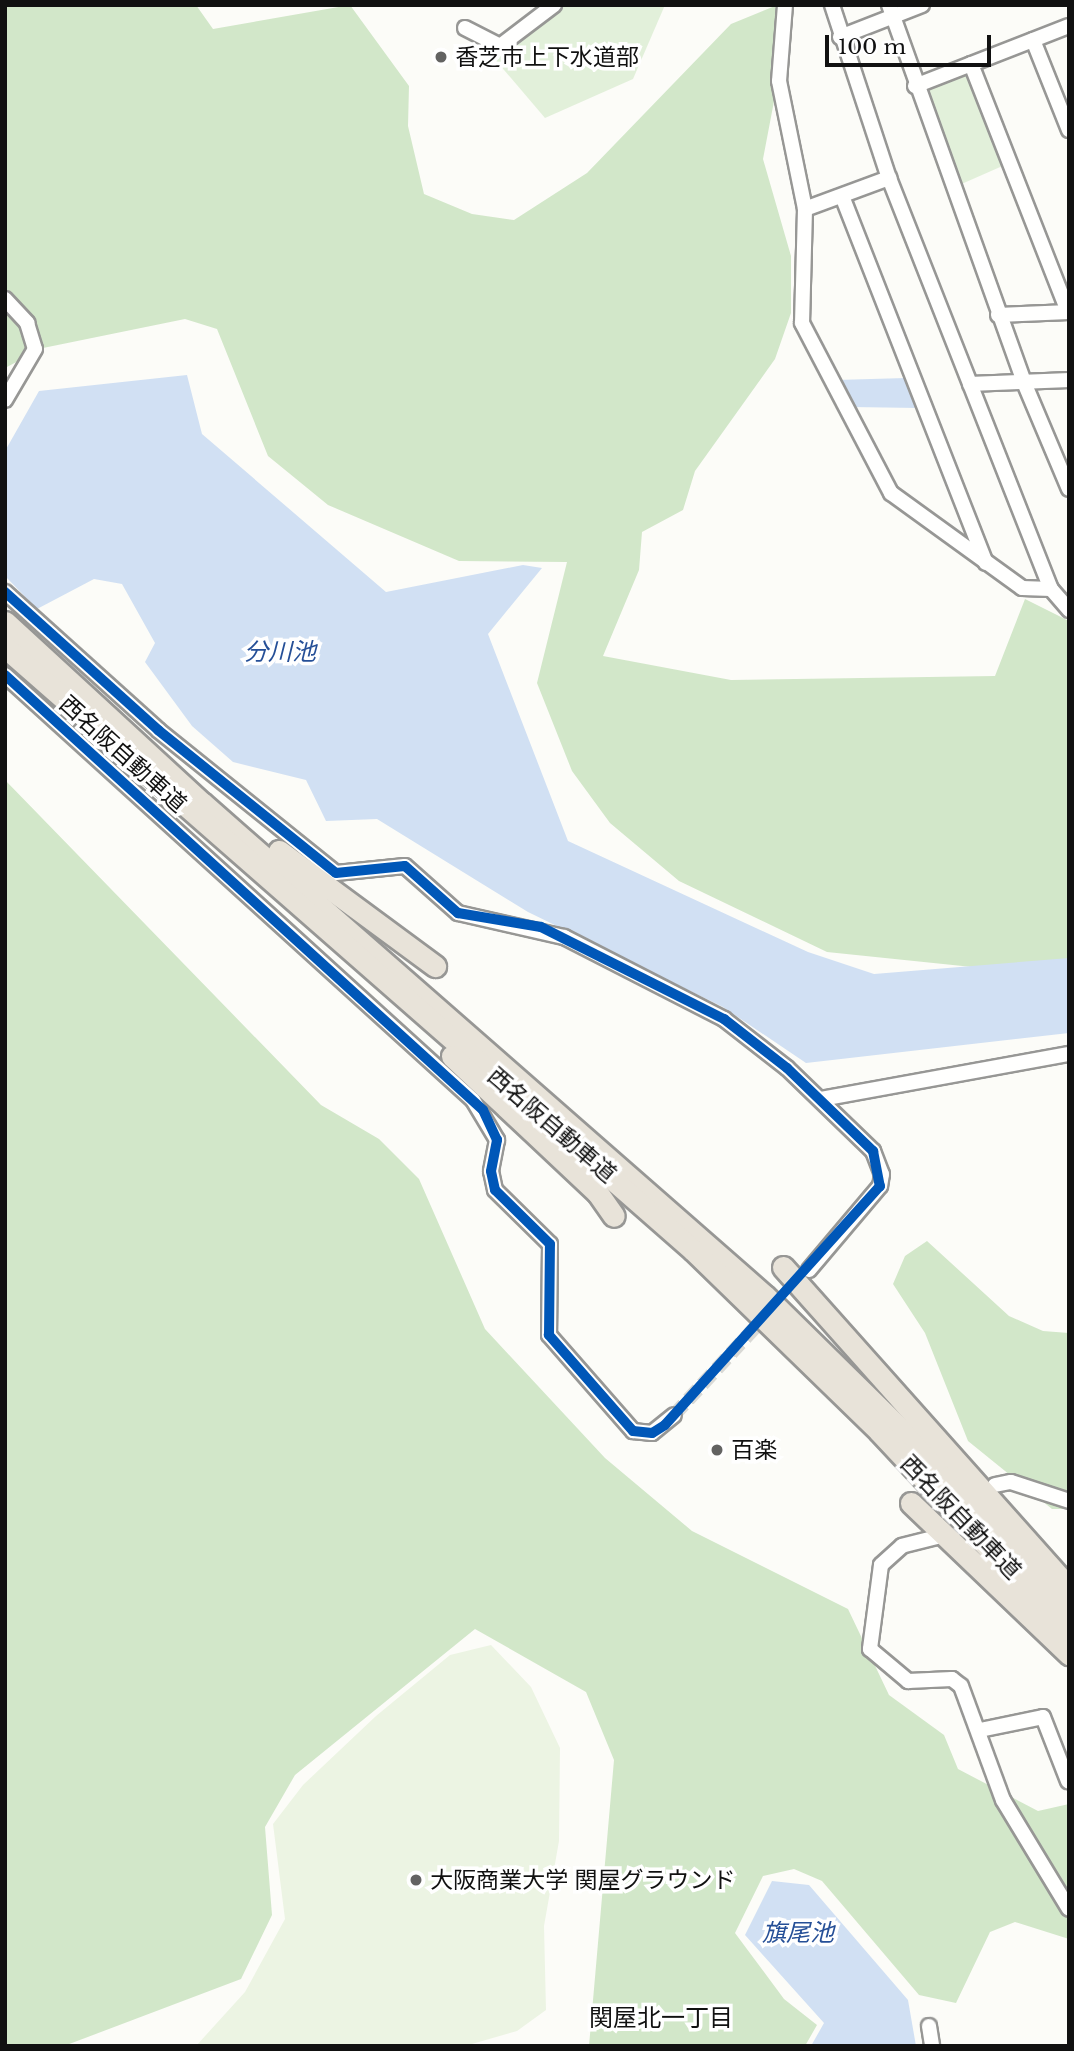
<!DOCTYPE html>
<html>
<head>
<meta charset="utf-8">
<style>
	body { margin:0 }
	#map { position:relative; width:1074px; height:2051px; overflow:hidden; background:#fcfcf8; font-family:"Libre Baskerville","Noto Sans JP",serif }
	div>[style] { position:absolute }
	.green>* { inset:0; background:#e2f0da }
	.forest>* { inset:0; background:#d2e7c9 }
	.pitch>* { inset:0; background:#ecf4e3 }
	.water>* { inset:0; background:#d1e0f3 }
	.minor-tunnel>* { height:14px; margin-top:-7px; transform-origin:0; background:repeating-linear-gradient(90deg,#d9d9d5 0 14px,transparent 0 21px) }
	.roads { filter:drop-shadow(2px 0 #979795) drop-shadow(-2px 0 #979795) drop-shadow(0 2px #979795) drop-shadow(0 -2px #979795) }
	.minor>* { height:14px; margin:-7px; padding:0 7px; transform-origin:7px; border-radius:7px; background:#fffffe }
	.highway>* { height:21px; margin:-10.5px; padding:0 10.5px; transform-origin:10.5px; border-radius:10.5px; background:#e8e3d9 }
	.cycleway>* { height:10px; margin:-5px; padding:0 5px; transform-origin:5px; border-radius:5px; background:#0057b8 }
	.dots>* { width:19px; height:19px; translate:-50% -50%; box-sizing:border-box; border:4px solid #fff; border-radius:50% }
	span { translate:-50% -50%; white-space:nowrap; text-align:center; line-height:1.15; -webkit-text-stroke:7px #fff; paint-order:stroke }
	.poi-label { font-size:23px; color:#111 }
	.left { translate:0 -50%; text-align:left }
	.street-label { font-size:23px; color:#111 }
	.water-label { font-size:24px; color:#254f97; font-style:italic }
	.neighbourhood-label { font-size:24px; color:#111 }
	.frame { position:absolute; inset:0; border:7px solid #111; pointer-events:none }
	.scale { position:absolute; left:825px; top:35px; width:166px; height:32px; box-sizing:border-box; border:4px solid #111; border-top:0; padding-left:9px; font-size:21px; line-height:24px; white-space:nowrap; color:#111; -webkit-text-stroke:5px #fff; paint-order:stroke }
</style>
</head>
<body>
<div id="map">
	<div class="green">
		<i style="clip-path:polygon(566px 5px,665px 5px,633px 79px,545px 118px,493px 57px)"></i>
		<i style="clip-path:polygon(968px 71px,1007px 164px,957px 186px,925px 89px)"></i>
	</div>
	<div class="forest">
		<i style="clip-path:polygon(5px 5px,196px 5px,213px 29px,350px 5px,409px 86px,408px 126px,424px 194px,472px 214px,514px 220px,587px 173px,731px 24px,775px 6px,783px 54px,763px 159px,791px 256px,791px 313px,775px 359px,695px 471px,683px 510px,642px 532px,639px 570px,603px 656px,731px 680px,995px 676px,1025px 599px,1069px 621px,1069px 977px,827px 952px,679px 881px,610px 823px,572px 771px,537px 683px,567px 562px,459px 561px,328px 505px,268px 456px,217px 329px,185px 319px,43px 348px,5px 368px)"></i>
		<i style="clip-path:polygon(5px 780px,321px 1105px,379px 1139px,419px 1179px,485px 1329px,605px 1458px,692px 1531px,848px 1609px,889px 1695px,944px 1735px,958px 1769px,1038px 1811px,1069px 1804px,1069px 1939px,1015px 1922px,990px 1932px,956px 2003px,919px 1995px,822px 1881px,794px 1869px,763px 1876px,735px 1933px,784px 1999px,817px 2025px,805px 2046px,589px 2046px,614px 1760px,586px 1692px,475px 1629px,295px 1775px,265px 1827px,272px 1915px,241px 1979px,64px 2046px,5px 2046px)"></i>
		<i style="clip-path:polygon(927px 1241px,1009px 1316px,1043px 1331px,1069px 1333px,1069px 1509px,1052px 1509px,968px 1441px,925px 1333px,893px 1284px,905px 1256px)"></i>
	</div>
	<div class="pitch">
		<i style="clip-path:polygon(491px 1645px,531px 1687px,560px 1748px,559px 1841px,544px 1926px,546px 2010px,517px 2031px,465px 2046px,196px 2046px,245px 1992px,285px 1919px,273px 1824px,303px 1785px,376px 1716px,450px 1655px)"></i>
	</div>
	<div class="water">
		<i style="clip-path:polygon(187px 375px,202px 434px,386px 592px,523px 565px,542px 568px,488px 634px,568px 841px,808px 952px,874px 974px,1069px 958px,1069px 1033px,806px 1063px,723px 1007px,528px 912px,377px 819px,326px 821px,306px 780px,233px 762px,192px 726px,145px 662px,155px 643px,122px 584px,94px 579px,37px 609px,5px 576px,5px 451px,39px 391px)"></i>
		<i style="clip-path:polygon(906px 378px,918px 408px,851px 407px,836px 380px)"></i>
		<i style="clip-path:polygon(772px 1881px,809px 1885px,908px 2000px,916px 2046px,811px 2046px,824px 2023px,745px 1935px)"></i>
	</div>
	<div class="minor-tunnel">
		<i style="left:674px;top:1415px;width:188px;rotate:-47.2deg"></i>
	</div>
	<div class="roads">
		<div class="minor">
			<i style="left:785px;top:5px;width:76px;rotate:94.5deg"></i>
			<i style="left:779px;top:81px;width:131px;rotate:78.5deg"></i>
			<i style="left:805px;top:209px;width:114px;rotate:91.5deg"></i>
			<i style="left:802px;top:323px;width:192px;rotate:62.4deg"></i>
			<i style="left:891px;top:493px;width:162px;rotate:35.9deg"></i>
			<i style="left:1022px;top:588px;width:29px;rotate:2deg"></i>
			<i style="left:832px;top:5px;width:182px;rotate:71.8deg"></i>
			<i style="left:889px;top:178px;width:442px;rotate:68.5deg"></i>
			<i style="left:1051px;top:589px;width:28px;rotate:49deg"></i>
			<i style="left:889px;top:5px;width:398px;rotate:70.3deg"></i>
			<i style="left:1023px;top:380px;width:118px;rotate:67.1deg"></i>
			<i style="left:465px;top:28px;width:39px;rotate:27deg"></i>
			<i style="left:500px;top:46px;width:68px;rotate:-37.2deg"></i>
			<i style="left:840px;top:37px;width:88px;rotate:-21.3deg"></i>
			<i style="left:1033px;top:40px;width:97px;rotate:68.2deg"></i>
			<i style="left:971px;top:64px;width:266px;rotate:68.6deg"></i>
			<i style="left:915px;top:86px;width:165px;rotate:-21.3deg"></i>
			<i style="left:842px;top:196px;width:394px;rotate:68.6deg"></i>
			<i style="left:805px;top:209px;width:90px;rotate:-20.3deg"></i>
			<i style="left:5px;top:299px;width:33px;rotate:47deg"></i>
			<i style="left:27px;top:323px;width:27px;rotate:73deg"></i>
			<i style="left:35px;top:349px;width:59px;rotate:120.5deg"></i>
			<i style="left:998px;top:315px;width:71px;rotate:-2.4deg"></i>
			<i style="left:970px;top:384px;width:99px;rotate:-2.3deg"></i>
			<i style="left:5px;top:592px;width:206px;rotate:42deg"></i>
			<i style="left:158px;top:730px;width:228px;rotate:38.8deg"></i>
			<i style="left:336px;top:873px;width:69px;rotate:-5.8deg"></i>
			<i style="left:405px;top:866px;width:71px;rotate:41.6deg"></i>
			<i style="left:458px;top:913px;width:109px;rotate:12.8deg"></i>
			<i style="left:564px;top:937px;width:180px;rotate:27.1deg"></i>
			<i style="left:724px;top:1019px;width:80px;rotate:37.9deg"></i>
			<i style="left:787px;top:1068px;width:120px;rotate:44deg"></i>
			<i style="left:873px;top:1151px;width:25px;rotate:69deg"></i>
			<i style="left:882px;top:1174px;width:12px;rotate:99deg"></i>
			<i style="left:880px;top:1186px;width:110px;rotate:130.2deg"></i>
			<i style="left:5px;top:675px;width:632px;rotate:42.24deg"></i>
			<i style="left:473px;top:1100px;width:47px;rotate:59deg"></i>
			<i style="left:497px;top:1140px;width:32px;rotate:101deg"></i>
			<i style="left:491px;top:1171px;width:19px;rotate:78deg"></i>
			<i style="left:495px;top:1190px;width:77px;rotate:44.5deg"></i>
			<i style="left:550px;top:1244px;width:91px;rotate:90.6deg"></i>
			<i style="left:549px;top:1335px;width:128px;rotate:48.8deg"></i>
			<i style="left:633px;top:1431px;width:19px;rotate:6deg"></i>
			<i style="left:652px;top:1433px;width:28px;rotate:-39deg"></i>
			<i style="left:821px;top:1099px;width:252px;rotate:-10.3deg"></i>
			<i style="left:995px;top:1485px;width:16px;rotate:-11deg"></i>
			<i style="left:1011px;top:1482px;width:61px;rotate:18.1deg"></i>
			<i style="left:937px;top:1537px;width:36px;rotate:166deg"></i>
			<i style="left:902px;top:1546px;width:28px;rotate:138deg"></i>
			<i style="left:881px;top:1565px;width:85px;rotate:97.5deg"></i>
			<i style="left:870px;top:1649px;width:50px;rotate:40.1deg"></i>
			<i style="left:908px;top:1681px;width:44px;rotate:-2.6deg"></i>
			<i style="left:952px;top:1679px;width:11px;rotate:38deg"></i>
			<i style="left:961px;top:1686px;width:121px;rotate:69.8deg"></i>
			<i style="left:1003px;top:1800px;width:127px;rotate:58.8deg"></i>
			<i style="left:980px;top:1730px;width:64px;rotate:-11.7deg"></i>
			<i style="left:1043px;top:1717px;width:69px;rotate:68.7deg"></i>
			<i style="left:929px;top:2026px;width:20px;rotate:81deg"></i>
		</div>
		<div class="highway">
			<i style="left:5px;top:622px;width:268px;rotate:42.6deg"></i>
			<i style="left:202px;top:803px;width:748px;rotate:41.21deg"></i>
			<i style="left:765px;top:1296px;width:258px;rotate:44.5deg"></i>
			<i style="left:949px;top:1477px;width:178px;rotate:47.7deg"></i>
			<i style="left:5px;top:647px;width:915px;rotate:41.23deg"></i>
			<i style="left:693px;top:1250px;width:260px;rotate:44.2deg"></i>
			<i style="left:879px;top:1431px;width:278px;rotate:46.9deg"></i>
			<i style="left:279px;top:851px;width:194px;rotate:36.4deg"></i>
			<i style="left:452px;top:1056px;width:199px;rotate:43.2deg"></i>
			<i style="left:597px;top:1192px;width:29px;rotate:55deg"></i>
			<i style="left:783px;top:1267px;width:429px;rotate:48.3deg"></i>
			<i style="left:911px;top:1503px;width:219px;rotate:43.7deg"></i>
		</div>
	</div>
	<div class="cycleway">
		<i style="left:5px;top:592px;width:206px;rotate:42deg"></i>
		<i style="left:158px;top:730px;width:228px;rotate:38.8deg"></i>
		<i style="left:336px;top:873px;width:69px;rotate:-5.8deg"></i>
		<i style="left:405px;top:866px;width:71px;rotate:41.6deg"></i>
		<i style="left:458px;top:913px;width:84px;rotate:9.6deg"></i>
		<i style="left:541px;top:927px;width:205px;rotate:26.7deg"></i>
		<i style="left:724px;top:1019px;width:80px;rotate:37.9deg"></i>
		<i style="left:787px;top:1068px;width:120px;rotate:44deg"></i>
		<i style="left:873px;top:1151px;width:36px;rotate:79deg"></i>
		<i style="left:880px;top:1186px;width:321px;rotate:132deg"></i>
		<i style="left:665px;top:1425px;width:15px;rotate:148deg"></i>
		<i style="left:652px;top:1433px;width:19px;rotate:-174deg"></i>
		<i style="left:633px;top:1431px;width:128px;rotate:-131.2deg"></i>
		<i style="left:549px;top:1335px;width:91px;rotate:-89.4deg"></i>
		<i style="left:550px;top:1244px;width:77px;rotate:-135.5deg"></i>
		<i style="left:495px;top:1190px;width:19px;rotate:-102deg"></i>
		<i style="left:491px;top:1171px;width:32px;rotate:-79deg"></i>
		<i style="left:497px;top:1140px;width:33px;rotate:-115deg"></i>
		<i style="left:483px;top:1110px;width:646px;rotate:-137.7deg"></i>
	</div>
	<div class="dots">
		<i style="left:441px;top:57px;background:#636362"></i>
		<i style="left:717px;top:1450px;background:#636362"></i>
		<i style="left:416px;top:1880px;background:#636362"></i>
	</div>
	<div class="poi-label">
		<span class="left" style="left:455px;top:57px">香芝市上下水道部</span>
		<span class="left" style="left:731px;top:1450px">百楽</span>
		<span class="left" style="left:430px;top:1880px">大阪商業大学 関屋グラウンド</span>
	</div>
	<div class="street-label">
		<span style="left:123px;top:754px;rotate:42deg">西名阪自動車道</span>
		<span style="left:552px;top:1125px;rotate:41deg">西名阪自動車道</span>
		<span style="left:961px;top:1517px;rotate:46deg">西名阪自動車道</span>
	</div>
	<div class="water-label">
		<span style="left:280px;top:652px">分川池</span>
		<span style="left:798px;top:1933px">旗尾池</span>
	</div>
	<div class="neighbourhood-label">
		<span style="left:661px;top:2018px">関屋北一丁目</span>
	</div>
	<div class="frame"></div>
	<div class="scale">100 m</div>
</div>
</body>
</html>
